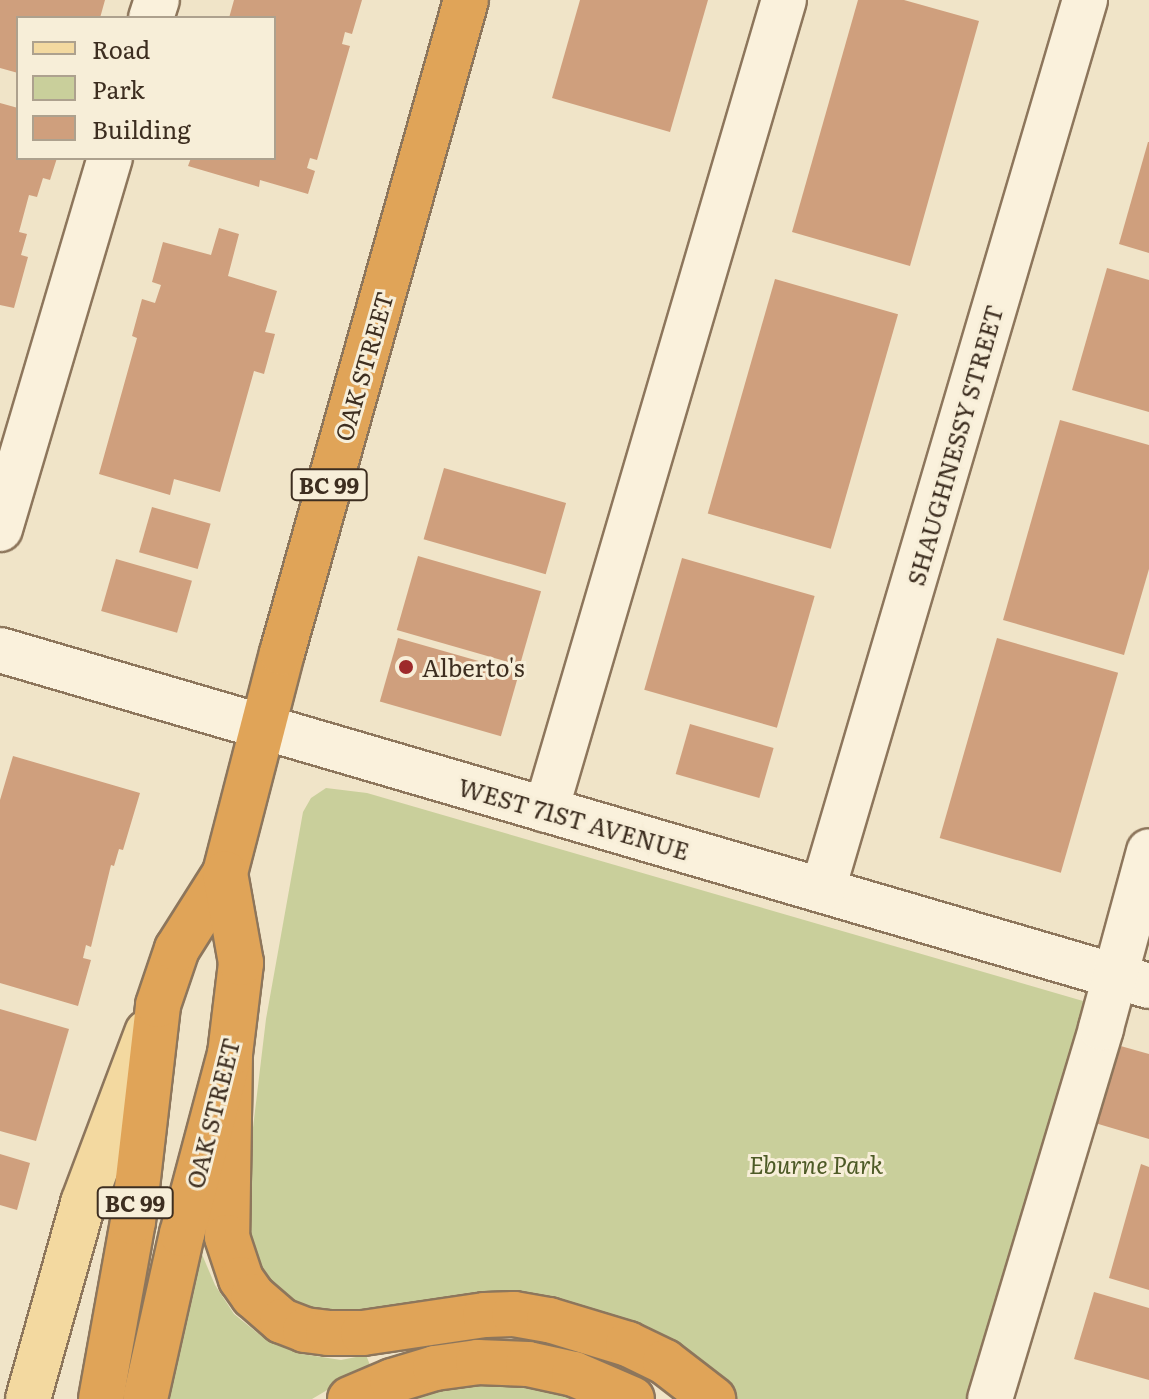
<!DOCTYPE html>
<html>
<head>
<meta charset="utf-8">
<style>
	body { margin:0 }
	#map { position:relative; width:1149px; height:1399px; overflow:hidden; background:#f0e4c8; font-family:Literata,serif }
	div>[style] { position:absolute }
	.green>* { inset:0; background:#c9cf9b }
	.building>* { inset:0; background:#cf9f7d; transform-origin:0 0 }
	.roads { filter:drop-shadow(2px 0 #8d765c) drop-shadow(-2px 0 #8d765c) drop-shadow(0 2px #8d765c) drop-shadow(0 -2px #8d765c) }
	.minor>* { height:44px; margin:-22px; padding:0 22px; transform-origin:22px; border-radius:22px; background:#faf1dc }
	.major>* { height:44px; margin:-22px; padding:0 22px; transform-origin:22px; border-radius:22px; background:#f3d9a0 }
	.highway>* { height:44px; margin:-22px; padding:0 22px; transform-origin:22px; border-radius:22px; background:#e0a458 }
	.dots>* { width:22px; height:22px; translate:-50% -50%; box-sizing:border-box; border:4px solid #f7eed8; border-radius:50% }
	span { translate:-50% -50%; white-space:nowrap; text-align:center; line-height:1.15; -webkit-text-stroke:6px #f7eed8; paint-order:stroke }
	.shield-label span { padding:2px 6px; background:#f7eed8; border:2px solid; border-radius:6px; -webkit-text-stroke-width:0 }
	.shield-label { font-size:22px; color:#3d2e20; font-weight:700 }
	.street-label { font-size:24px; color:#3d2e20 }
	.poi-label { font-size:24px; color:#3d2e20 }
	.left { translate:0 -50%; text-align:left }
	.park-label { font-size:24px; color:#4d5a26; font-style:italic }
	.legend { position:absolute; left:16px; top:16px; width:260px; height:144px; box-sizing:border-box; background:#f7eed8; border:2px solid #ada18e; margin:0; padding:10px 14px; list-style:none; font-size:24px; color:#3d2e20 }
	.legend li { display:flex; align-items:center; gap:16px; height:40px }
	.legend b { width:40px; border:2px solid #ada18e }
</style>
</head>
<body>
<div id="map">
	<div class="green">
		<i style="clip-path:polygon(326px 788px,367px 793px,1083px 1001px,1086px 1007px,990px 1399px,737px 1399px,675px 1350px,325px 1312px,281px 1295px,259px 1273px,243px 1211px,266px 1019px,303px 812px,311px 798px)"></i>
		<i style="clip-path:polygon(198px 1245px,215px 1285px,234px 1314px,265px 1339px,302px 1354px,341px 1360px,366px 1355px,372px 1370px,351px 1376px,312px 1399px,162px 1399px)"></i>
		<i style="clip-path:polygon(483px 1380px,568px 1393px,582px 1399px,395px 1399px)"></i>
	</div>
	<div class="building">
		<i style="clip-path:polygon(0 0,105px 0,100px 18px,18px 18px,18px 73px,0 68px)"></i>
		<i style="clip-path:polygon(234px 0,362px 0,352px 34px,345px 32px,342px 44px,350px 46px,317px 160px,310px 158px,307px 168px,315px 171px,308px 194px,260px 180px,259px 187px,188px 166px,191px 158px,274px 158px,274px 18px,229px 18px)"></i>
		<i style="clip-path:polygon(580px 0,708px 0,670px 132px,552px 98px)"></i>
		<i style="clip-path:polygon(858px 0,904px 0,979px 21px,910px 266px,792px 232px)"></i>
		<i style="clip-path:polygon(0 103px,18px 108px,18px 158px,57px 158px,50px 180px,43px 178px,37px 197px,29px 195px,19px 232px,27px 234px,21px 255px,28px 257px,14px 308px,0 305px)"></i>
		<i style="clip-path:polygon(1148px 142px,1149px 142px,1149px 253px,1119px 244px)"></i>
		<i style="clip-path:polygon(219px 228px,239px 234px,228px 276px,277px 291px,265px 332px,275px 334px,264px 374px,254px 371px,220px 492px,174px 479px,170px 495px,99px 474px,137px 338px,132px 336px,142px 299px,155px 303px,161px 285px,152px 282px,163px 242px,211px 255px)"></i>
		<i style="clip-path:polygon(1107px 268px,1149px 280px,1149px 412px,1072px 390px)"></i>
		<i style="left:775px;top:279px;width:128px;height:244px;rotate:16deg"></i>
		<i style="clip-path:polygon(1060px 420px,1149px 445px,1149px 569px,1124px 655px,1003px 620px)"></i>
		<i style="left:444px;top:468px;width:127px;height:74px;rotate:16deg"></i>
		<i style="left:152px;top:507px;width:61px;height:47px;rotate:16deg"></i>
		<i style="left:418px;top:556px;width:128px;height:77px;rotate:16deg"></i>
		<i style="left:682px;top:558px;width:138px;height:137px;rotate:16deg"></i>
		<i style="left:116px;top:559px;width:79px;height:54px;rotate:16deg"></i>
		<i style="left:398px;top:638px;width:126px;height:66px;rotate:16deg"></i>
		<i style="left:997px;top:638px;width:126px;height:208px;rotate:16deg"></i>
		<i style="left:690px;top:724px;width:87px;height:52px;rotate:16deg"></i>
		<i style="clip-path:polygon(13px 756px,140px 793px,123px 850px,119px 849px,114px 866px,111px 865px,91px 947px,86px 945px,83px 958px,91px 960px,78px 1006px,0 983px,0 800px)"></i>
		<i style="clip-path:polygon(0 1009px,69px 1029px,36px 1141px,0 1131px)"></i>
		<i style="clip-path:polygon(1117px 1045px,1149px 1054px,1149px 1139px,1095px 1123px)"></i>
		<i style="clip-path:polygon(0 1154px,30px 1163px,17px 1210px,0 1205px)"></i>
		<i style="clip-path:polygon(1141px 1164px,1149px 1167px,1149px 1290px,1109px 1278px)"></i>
		<i style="clip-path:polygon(1094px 1292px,1149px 1308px,1149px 1380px,1074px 1359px)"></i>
	</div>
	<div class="roads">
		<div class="minor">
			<i style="left:151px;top:18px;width:19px;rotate:-72deg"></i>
			<i style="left:0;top:529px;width:387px;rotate:-73.5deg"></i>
			<i style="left:0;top:650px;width:1197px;rotate:16.3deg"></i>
			<i style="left:546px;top:810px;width:844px;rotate:-73.63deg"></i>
			<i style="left:823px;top:889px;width:927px;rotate:-73.58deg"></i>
			<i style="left:990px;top:1399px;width:387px;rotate:-73.3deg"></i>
			<i style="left:1101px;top:1028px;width:183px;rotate:-74.8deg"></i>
		</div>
		<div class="major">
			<i style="left:28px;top:1399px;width:204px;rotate:-74.3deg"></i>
			<i style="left:83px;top:1203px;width:182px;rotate:-69.4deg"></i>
		</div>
		<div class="highway">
			<i style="left:230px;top:1054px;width:183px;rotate:90.9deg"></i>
			<i style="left:227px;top:1237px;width:44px;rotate:71.6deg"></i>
			<i style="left:241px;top:1279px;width:21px;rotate:55deg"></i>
			<i style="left:253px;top:1296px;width:38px;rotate:41deg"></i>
			<i style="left:282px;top:1321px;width:25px;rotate:21deg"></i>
			<i style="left:305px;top:1330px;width:23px;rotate:7deg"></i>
			<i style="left:328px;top:1333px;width:35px"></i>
			<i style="left:363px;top:1333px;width:123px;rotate:-8.4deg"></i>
			<i style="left:485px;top:1315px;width:29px;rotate:-2deg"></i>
			<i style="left:514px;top:1314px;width:36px;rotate:10deg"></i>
			<i style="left:549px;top:1320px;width:83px;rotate:16.9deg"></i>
			<i style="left:628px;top:1344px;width:41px;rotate:25.9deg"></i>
			<i style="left:665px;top:1362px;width:61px;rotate:37.6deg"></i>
			<i style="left:101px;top:1399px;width:180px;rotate:-79.8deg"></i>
			<i style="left:133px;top:1222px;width:218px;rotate:-83.4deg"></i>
			<i style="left:158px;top:1005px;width:59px;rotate:-71.3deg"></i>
			<i style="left:177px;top:949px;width:90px;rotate:-57.7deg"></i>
			<i style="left:225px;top:873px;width:227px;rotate:-75.5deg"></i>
			<i style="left:282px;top:653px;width:678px;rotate:-74.26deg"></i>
			<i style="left:145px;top:1399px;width:169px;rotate:-77.4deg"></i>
			<i style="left:182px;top:1234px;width:186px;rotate:-75.1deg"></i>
			<i style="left:230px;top:1054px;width:92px;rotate:-83.1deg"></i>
			<i style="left:241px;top:963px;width:91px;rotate:-100.1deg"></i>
			<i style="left:350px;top:1399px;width:46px;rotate:-23.2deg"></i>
			<i style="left:392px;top:1381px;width:45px;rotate:-16.8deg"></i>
			<i style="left:435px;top:1368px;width:43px;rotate:-7.9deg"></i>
			<i style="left:478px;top:1362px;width:50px;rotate:2.3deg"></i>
			<i style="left:528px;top:1364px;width:47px;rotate:12.3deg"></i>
			<i style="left:574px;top:1374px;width:63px;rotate:23.3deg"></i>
		</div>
	</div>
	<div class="dots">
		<i style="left:406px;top:667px;background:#9e2a2b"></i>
	</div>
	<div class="shield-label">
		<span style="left:329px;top:485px">BC 99</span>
		<span style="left:135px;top:1203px">BC 99</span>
	</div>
	<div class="street-label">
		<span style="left:363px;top:366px;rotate:-74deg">OAK STREET</span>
		<span style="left:954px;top:445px;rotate:-74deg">SHAUGHNESSY STREET</span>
		<span style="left:574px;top:818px;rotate:16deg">WEST 71ST AVENUE</span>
		<span style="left:212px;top:1113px;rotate:-76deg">OAK STREET</span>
	</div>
	<div class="poi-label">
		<span class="left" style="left:422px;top:667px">Alberto's</span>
	</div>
	<div class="park-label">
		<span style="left:816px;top:1164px">Eburne Park</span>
	</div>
	<ul class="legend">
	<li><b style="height:10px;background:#f3d9a0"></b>Road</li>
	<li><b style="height:22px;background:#c9cf9b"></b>Park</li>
	<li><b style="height:22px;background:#cf9f7d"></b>Building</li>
	</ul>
</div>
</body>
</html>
